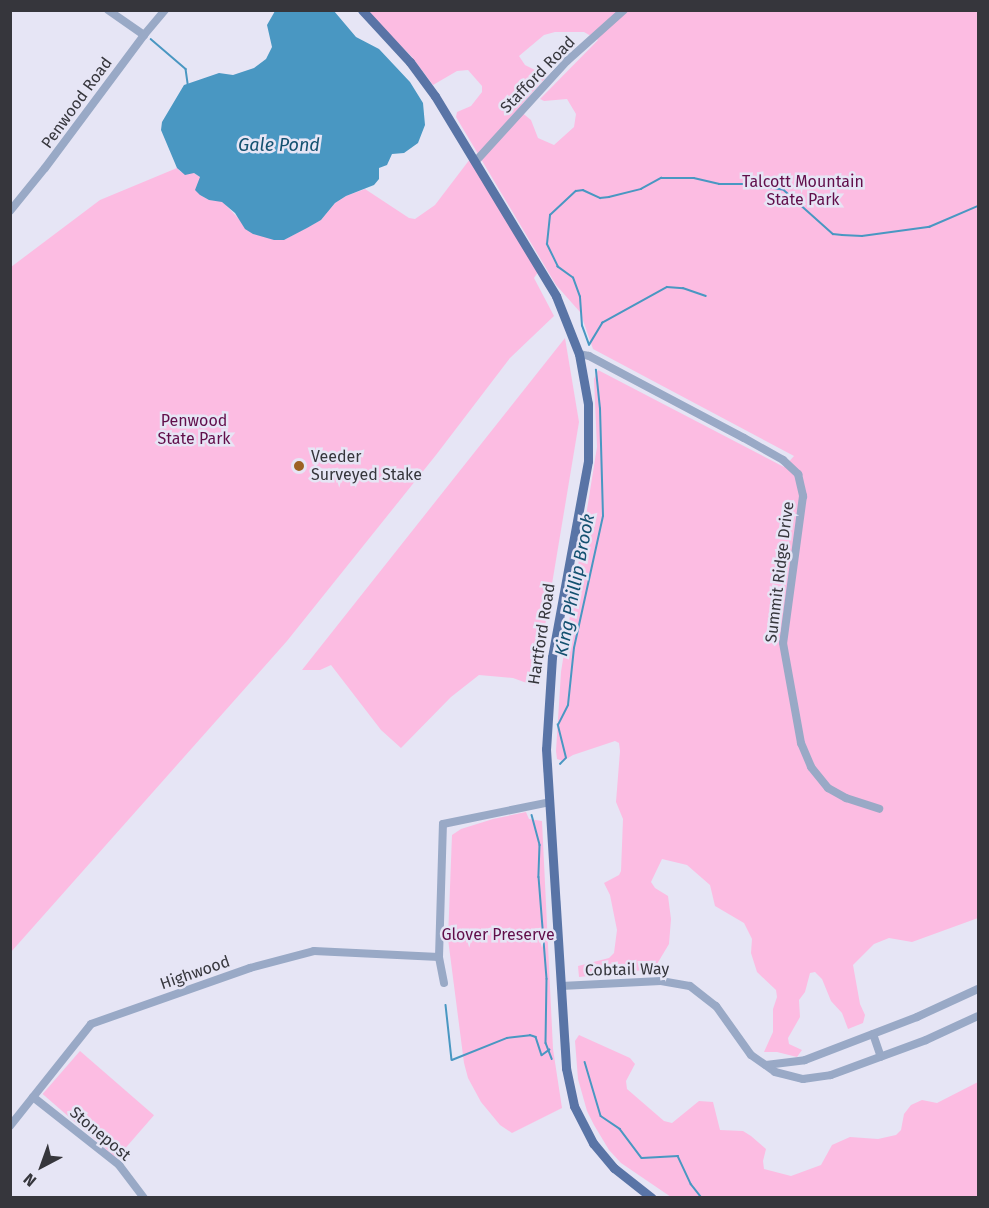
<!DOCTYPE html>
<html>
<head>
<meta charset="utf-8">
<style>
	body { margin:0 }
	#map { position:relative; width:989px; height:1208px; overflow:hidden; background:#e6e5f5; font-family:"Fira Sans",sans-serif }
	div>[style] { position:absolute }
	.green>* { inset:0; background:#fcbce2; transform-origin:0 0 }
	.water>* { inset:0; background:#4997c2 }
	.stream>* { height:1.5px; margin:-0.75px; padding:0 0.75px; transform-origin:0.75px; border-radius:0.75px; background:#4997c2 }
	.minor>* { height:8px; margin:-4px; padding:0 4px; transform-origin:4px; border-radius:4px; background:#99a9c6 }
	.major>* { height:9px; margin:-4.5px; padding:0 4.5px; transform-origin:4.5px; border-radius:4.5px; background:#5974a6 }
	.dots>* { width:16px; height:16px; translate:-50% -50%; box-sizing:border-box; border:3px solid #e6e5f5; border-radius:50% }
	span { translate:-50% -50%; white-space:nowrap; text-align:center; line-height:1.15; -webkit-text-stroke:5px #e6e5f5; paint-order:stroke }
	.street-label { font-size:16px; color:#36363c }
	.park-label { font-size:16px; color:#610e4a }
	.poi-label { font-size:16px; color:#36363c }
	.left { translate:0 -50%; text-align:left }
	.water-label { font-size:18px; color:#145170; font-style:italic }
	.frame { position:absolute; inset:0; border:12px solid #36363c; pointer-events:none }
	.north { position:absolute; left:12px; top:1136px; width:60px; height:60px; -webkit-text-stroke:4px #e6e5f5; paint-order:stroke; rotate:221deg; font-size:16px; font-weight:700; line-height:24px; text-align:center; color:#36363c }
	.north::after { content:''; display:block; margin:auto; width:21px; height:27px; background:#36363c; clip-path:polygon(50% 0,100% 100%,50% 72%,0 100%) }
</style>
</head>
<body>
<div id="map">
	<div class="green">
		<i style="clip-path:polygon(evenodd,367px 11px,978px 11px,978px 918px,912px 942px,889px 938px,874px 944px,853px 965px,860px 1004px,865px 1015px,863px 1023px,848px 1029px,842px 1013px,831px 1001px,822px 979px,815px 972px,810px 973px,805px 992px,799px 1000px,800px 1017px,788px 1038px,789px 1044px,802px 1050px,797px 1057px,777px 1052px,764px 1052px,773px 1032px,773px 1009px,777px 997px,776px 990px,757px 972px,751px 953px,752px 939px,744px 923px,715px 906px,710px 885px,687px 865px,662px 859px,651px 882px,655px 888px,668px 896px,671px 919px,669px 944px,654px 969px,579px 977px,578px 966px,609px 958px,614px 953px,617px 930px,610px 895px,604px 883px,619px 875px,621px 871px,623px 819px,616px 802px,620px 751px,619px 743px,615px 741px,573px 755px,563px 761px,557px 759px,556px 751px,561px 672px,597px 447px,594px 379px,598px 370px,784px 467px,794px 456px,593px 349px,580px 312px,556px 285px,456px 117px,457px 112px,471px 106px,482px 92px,482px 86px,468px 70px,457px 71px,433px 85px,412px 57px,367px 11px,555px 32px,584px 32px,598px 40px,540px 99px,544px 101px,567px 99px,576px 114px,574px 127px,554px 145px,538px 138px,531px 120px,520px 111px,522px 104px,549px 74px,543px 74px,525px 65px,519px 56px,544px 35px,555px 32px)"></i>
		<i style="clip-path:polygon(470px 159px,540px 269px,534px 278px,554px 316px,510px 358px,436px 455px,287px 641px,11px 952px,11px 267px,100px 200px,177px 168px,181px 172px,194px 173px,200px 177px,200px 195px,209px 200px,222px 201px,253px 234px,284px 240px,321px 220px,335px 203px,346px 196px,365px 189px,409px 218px,415px 219px,435px 205px)"></i>
		<i style="clip-path:polygon(565px 338px,579px 422px,535px 686px,513px 678px,479px 675px,451px 697px,401px 748px,381px 730px,331px 665px,320px 670px,302px 670px)"></i>
		<i style="clip-path:polygon(526px 812px,529px 819px,542px 821px,553px 1049px,562px 1108px,512px 1133px,500px 1125px,481px 1102px,468px 1078px,464px 1063px,448px 939px,452px 835px,461px 829px,493px 819px)"></i>
		<i style="clip-path:polygon(579px 1035px,630px 1058px,635px 1064px,626px 1081px,627px 1089px,664px 1121px,672px 1123px,699px 1101px,713px 1102px,720px 1130px,743px 1131px,751px 1136px,766px 1149px,763px 1161px,764px 1169px,791px 1176px,821px 1165px,832px 1145px,850px 1137px,878px 1139px,896px 1135px,901px 1130px,904px 1114px,911px 1105px,922px 1100px,937px 1103px,978px 1082px,978px 1197px,671px 1197px,621px 1163px,609px 1150px,594px 1125px,587px 1111px,578px 1079px,575px 1041px)"></i>
		<i style="left:80px;top:1051px;width:98px;height:57px;rotate:41deg"></i>
	</div>
	<div class="water">
		<i style="clip-path:polygon(275px 11px,334px 11px,356px 37px,379px 49px,410px 82px,423px 103px,425px 125px,418px 143px,404px 153px,392px 154px,387px 165px,379px 168px,379px 179px,374px 185px,346px 196px,335px 203px,321px 220px,307px 228px,284px 240px,274px 240px,253px 234px,245px 229px,235px 213px,222px 202px,209px 200px,200px 195px,195px 190px,200px 177px,194px 173px,185px 175px,177px 168px,161px 130px,162px 122px,184px 85px,219px 73px,233px 75px,254px 68px,266px 59px,272px 47px,267px 25px)"></i>
	</div>
	<div class="stream">
		<i style="left:151px;top:39px;width:46px;rotate:40.6deg"></i>
		<i style="left:186px;top:69px;width:15px;rotate:82deg"></i>
		<i style="left:589px;top:345px;width:20px;rotate:-110deg"></i>
		<i style="left:582px;top:326px;width:29px;rotate:-94deg"></i>
		<i style="left:580px;top:297px;width:20px;rotate:-110deg"></i>
		<i style="left:573px;top:278px;width:19px;rotate:-144deg"></i>
		<i style="left:558px;top:267px;width:25px;rotate:-116deg"></i>
		<i style="left:547px;top:244px;width:29px;rotate:-84deg"></i>
		<i style="left:550px;top:215px;width:35px;rotate:-43deg"></i>
		<i style="left:576px;top:191px;width:7px;rotate:-8deg"></i>
		<i style="left:583px;top:190px;width:19px;rotate:25deg"></i>
		<i style="left:600px;top:198px;width:9px;rotate:-6deg"></i>
		<i style="left:609px;top:197px;width:33px;rotate:-14deg"></i>
		<i style="left:641px;top:189px;width:23px;rotate:-29deg"></i>
		<i style="left:661px;top:178px;width:33px"></i>
		<i style="left:694px;top:178px;width:26px;rotate:13deg"></i>
		<i style="left:719px;top:184px;width:29px"></i>
		<i style="left:748px;top:184px;width:36px;rotate:9deg"></i>
		<i style="left:784px;top:190px;width:66px;rotate:41.9deg"></i>
		<i style="left:833px;top:234px;width:9px;rotate:6deg"></i>
		<i style="left:842px;top:235px;width:20px;rotate:3deg"></i>
		<i style="left:862px;top:236px;width:68px;rotate:-7.7deg"></i>
		<i style="left:929px;top:227px;width:53px;rotate:-23.2deg"></i>
		<i style="left:589px;top:345px;width:26px;rotate:-59deg"></i>
		<i style="left:602px;top:323px;width:74px;rotate:-29deg"></i>
		<i style="left:667px;top:287px;width:16px;rotate:4deg"></i>
		<i style="left:683px;top:288px;width:24px;rotate:19deg"></i>
		<i style="left:560px;top:764px;width:8px;rotate:-45deg"></i>
		<i style="left:566px;top:758px;width:34px;rotate:-104deg"></i>
		<i style="left:558px;top:725px;width:22px;rotate:-63deg"></i>
		<i style="left:568px;top:705px;width:57px;rotate:-84deg"></i>
		<i style="left:574px;top:648px;width:135px;rotate:-77.6deg"></i>
		<i style="left:603px;top:516px;width:107px;rotate:-91.6deg"></i>
		<i style="left:600px;top:409px;width:39px;rotate:-96deg"></i>
		<i style="left:532px;top:815px;width:31px;rotate:75deg"></i>
		<i style="left:540px;top:845px;width:32px;rotate:92deg"></i>
		<i style="left:539px;top:877px;width:102px;rotate:85.5deg"></i>
		<i style="left:547px;top:979px;width:64px;rotate:90.9deg"></i>
		<i style="left:546px;top:1043px;width:17px;rotate:69deg"></i>
		<i style="left:446px;top:1005px;width:55px;rotate:83.8deg"></i>
		<i style="left:452px;top:1060px;width:59px;rotate:-21.8deg"></i>
		<i style="left:507px;top:1038px;width:23px;rotate:-7deg"></i>
		<i style="left:530px;top:1035px;width:6px;rotate:18deg"></i>
		<i style="left:536px;top:1037px;width:19px;rotate:72deg"></i>
		<i style="left:542px;top:1055px;width:9px;rotate:-36deg"></i>
		<i style="left:585px;top:1062px;width:56px;rotate:73.5deg"></i>
		<i style="left:601px;top:1116px;width:23px;rotate:34deg"></i>
		<i style="left:620px;top:1129px;width:36px;rotate:53deg"></i>
		<i style="left:642px;top:1158px;width:36px;rotate:-3deg"></i>
		<i style="left:678px;top:1156px;width:31px;rotate:65deg"></i>
		<i style="left:691px;top:1184px;width:18px;rotate:52deg"></i>
	</div>
	<div class="minor">
		<i style="left:108px;top:10px;width:44px;rotate:34.8deg"></i>
		<i style="left:475px;top:162px;width:137px;rotate:-47.7deg"></i>
		<i style="left:567px;top:61px;width:76px;rotate:-41.8deg"></i>
		<i style="left:10px;top:211px;width:55px;rotate:-50.9deg"></i>
		<i style="left:45px;top:168px;width:166px;rotate:-53.3deg"></i>
		<i style="left:144px;top:35px;width:33px;rotate:-50deg"></i>
		<i style="left:579px;top:354px;width:10px;rotate:11deg"></i>
		<i style="left:589px;top:356px;width:175px;rotate:27.9deg"></i>
		<i style="left:744px;top:438px;width:45px;rotate:29.4deg"></i>
		<i style="left:783px;top:460px;width:21px;rotate:43deg"></i>
		<i style="left:798px;top:474px;width:23px;rotate:77deg"></i>
		<i style="left:803px;top:496px;width:148px;rotate:97.7deg"></i>
		<i style="left:783px;top:643px;width:102px;rotate:79.8deg"></i>
		<i style="left:801px;top:743px;width:26px;rotate:67deg"></i>
		<i style="left:811px;top:767px;width:27px;rotate:51deg"></i>
		<i style="left:828px;top:788px;width:21px;rotate:29deg"></i>
		<i style="left:846px;top:798px;width:35px;rotate:18deg"></i>
		<i style="left:444px;top:983px;width:26px;rotate:-101deg"></i>
		<i style="left:439px;top:957px;width:133px;rotate:-88.3deg"></i>
		<i style="left:443px;top:824px;width:109px;rotate:-11.6deg"></i>
		<i style="left:561px;top:986px;width:100px;rotate:-2.9deg"></i>
		<i style="left:661px;top:981px;width:29px;rotate:10deg"></i>
		<i style="left:690px;top:986px;width:33px;rotate:38deg"></i>
		<i style="left:716px;top:1006px;width:60px;rotate:54.5deg"></i>
		<i style="left:751px;top:1055px;width:29px;rotate:35deg"></i>
		<i style="left:775px;top:1072px;width:29px;rotate:14deg"></i>
		<i style="left:803px;top:1079px;width:28px;rotate:-8deg"></i>
		<i style="left:831px;top:1075px;width:101px;rotate:-20.2deg"></i>
		<i style="left:926px;top:1040px;width:57px;rotate:-24.8deg"></i>
		<i style="left:873px;top:1034px;width:24px;rotate:71deg"></i>
		<i style="left:766px;top:1065px;width:39px;rotate:-7deg"></i>
		<i style="left:805px;top:1060px;width:120px;rotate:-21deg"></i>
		<i style="left:917px;top:1017px;width:67px;rotate:-24.7deg"></i>
		<i style="left:33px;top:1097px;width:110px;rotate:38.3deg"></i>
		<i style="left:119px;top:1165px;width:41px;rotate:52.9deg"></i>
		<i style="left:10px;top:1126px;width:130px;rotate:-51.5deg"></i>
		<i style="left:91px;top:1024px;width:169px;rotate:-19.4deg"></i>
		<i style="left:250px;top:968px;width:66px;rotate:-14.9deg"></i>
		<i style="left:314px;top:951px;width:125px;rotate:2.7deg"></i>
	</div>
	<div class="major">
		<i style="left:362px;top:10px;width:71px;rotate:47.3deg"></i>
		<i style="left:410px;top:62px;width:42px;rotate:53.7deg"></i>
		<i style="left:435px;top:96px;width:234px;rotate:58.8deg"></i>
		<i style="left:556px;top:296px;width:62px;rotate:68.4deg"></i>
		<i style="left:579px;top:354px;width:51px;rotate:79.8deg"></i>
		<i style="left:588px;top:404px;width:57px;rotate:90deg"></i>
		<i style="left:588px;top:461px;width:199px;rotate:100.4deg"></i>
		<i style="left:552px;top:657px;width:92px;rotate:93.7deg"></i>
		<i style="left:546px;top:749px;width:320px;rotate:86.4deg"></i>
		<i style="left:566px;top:1068px;width:39px;rotate:78deg"></i>
		<i style="left:574px;top:1106px;width:42px;rotate:62.8deg"></i>
		<i style="left:593px;top:1143px;width:33px;rotate:50deg"></i>
		<i style="left:614px;top:1168px;width:48px;rotate:38.3deg"></i>
	</div>
	<div class="dots">
		<i style="left:299px;top:466px;background:#9d6123"></i>
	</div>
	<div class="street-label">
		<span style="left:538px;top:75px;rotate:-46deg">Stafford Road</span>
		<span style="left:77px;top:103px;rotate:-54deg">Penwood Road</span>
		<span style="left:780px;top:572px;rotate:-83deg">Summit Ridge Drive</span>
		<span style="left:542px;top:634px;rotate:-81deg">Hartford Road</span>
		<span style="left:627px;top:970px;rotate:-1deg">Cobtail Way</span>
		<span style="left:195px;top:973px;rotate:-19deg">Highwood</span>
		<span style="left:100px;top:1134px;rotate:40deg">Stonepost</span>
	</div>
	<div class="park-label">
		<span style="left:803px;top:191px">Talcott Mountain<br>State Park</span>
		<span style="left:194px;top:430px">Penwood<br>State Park</span>
		<span style="left:498px;top:935px">Glover Preserve</span>
	</div>
	<div class="poi-label">
		<span class="left" style="left:311px;top:466px">Veeder<br>Surveyed Stake</span>
	</div>
	<div class="water-label">
		<span style="left:279px;top:145px">Gale Pond</span>
		<span style="left:575px;top:585px;rotate:-79deg">King Phillip Brook</span>
	</div>
	<div class="frame"></div>
	<div class="north">N</div>
</div>
</body>
</html>
